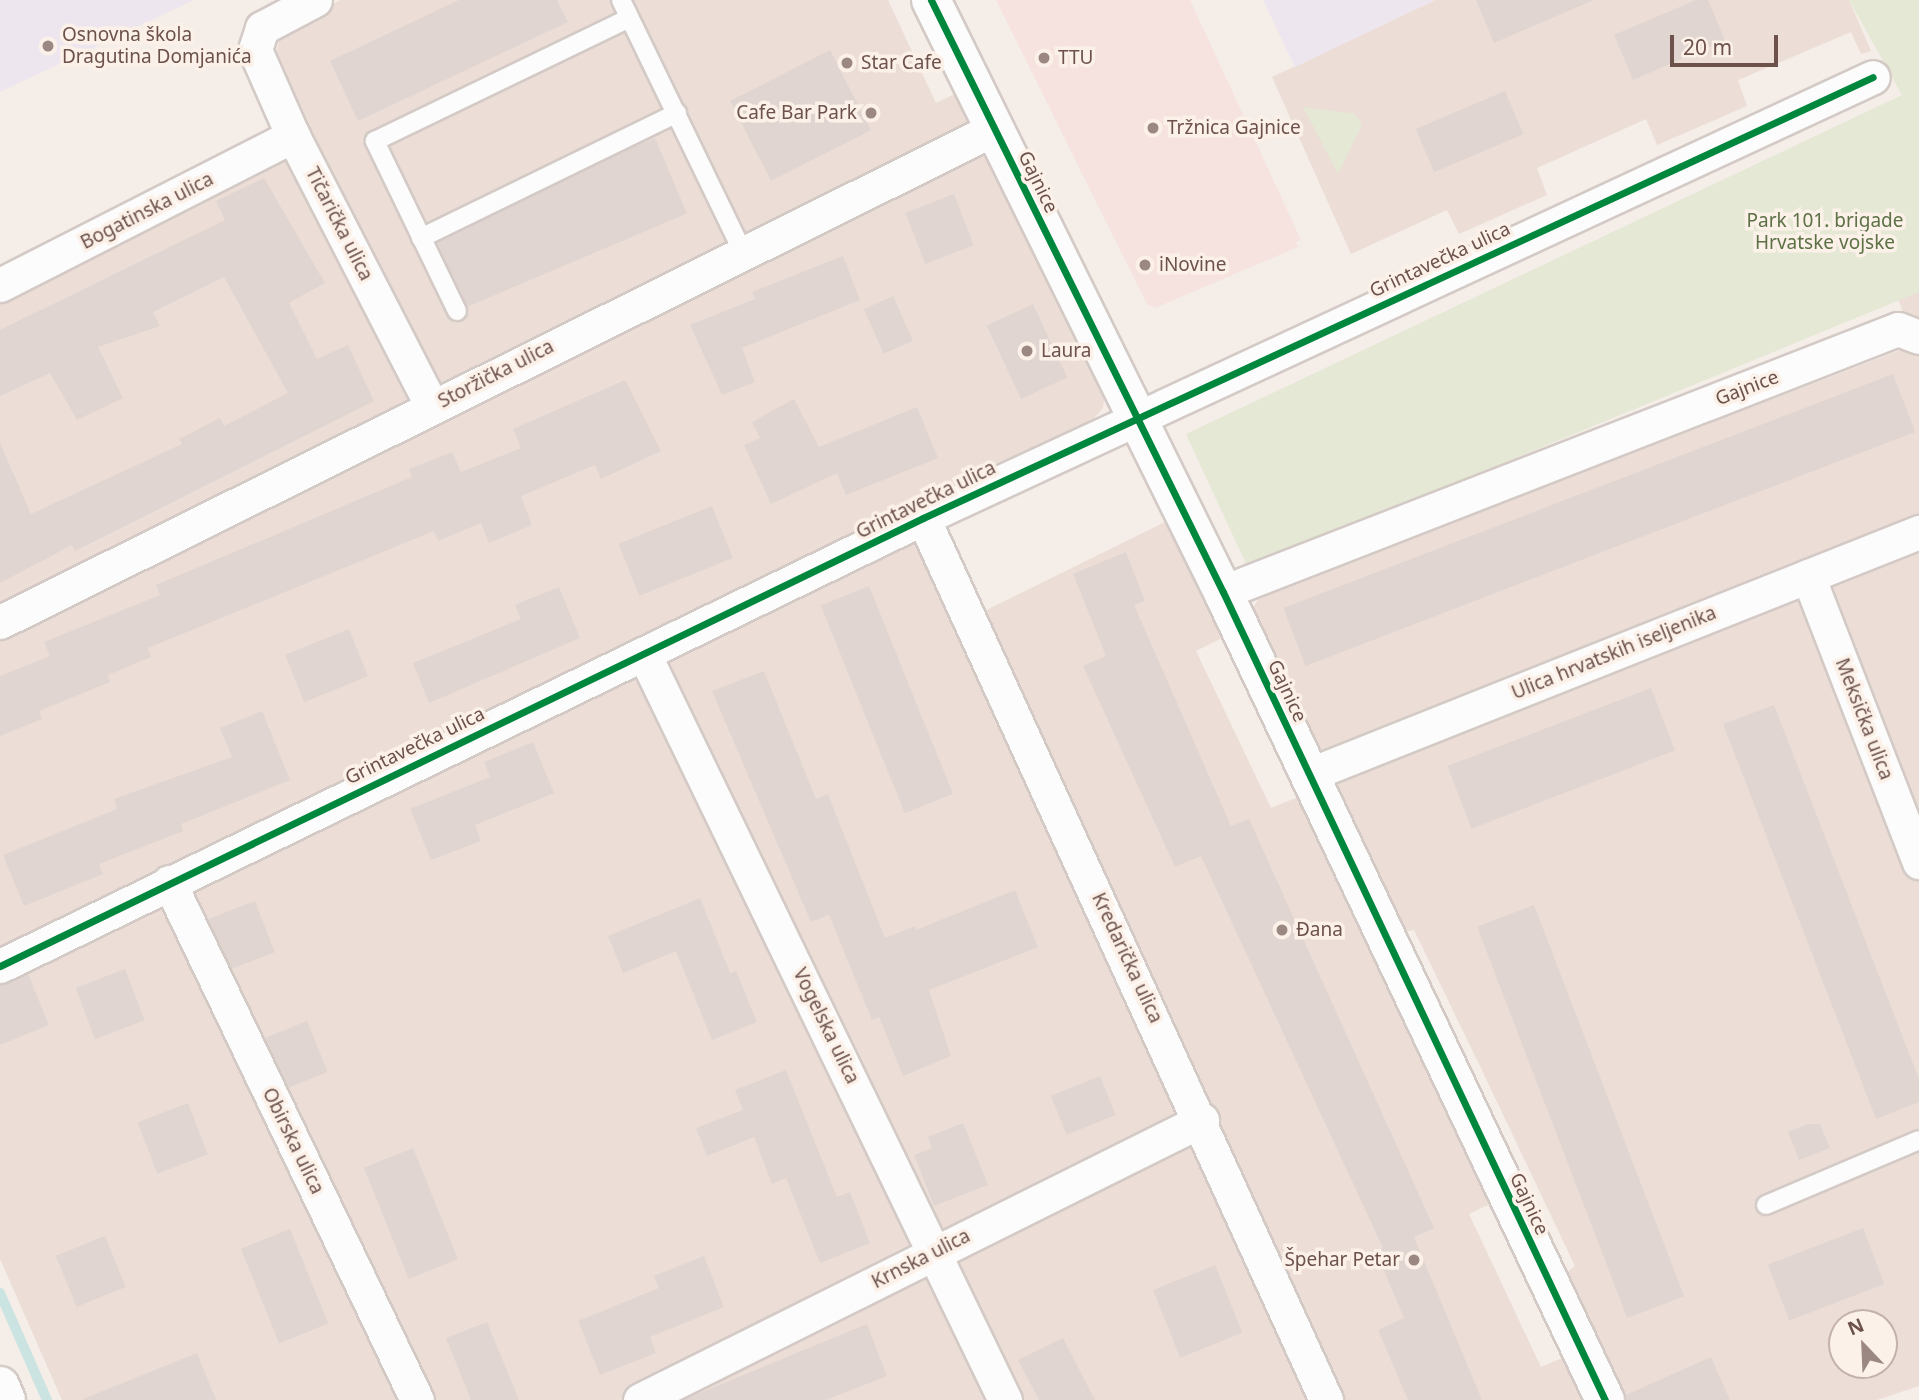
<!DOCTYPE html>
<html>
<head>
<meta charset="utf-8">
<style>
	body { margin:0 }
	#map { position:relative; width:1919px; height:1400px; overflow:hidden; background:#f4ede8; font-family:"Noto Sans",sans-serif }
	div>[style] { position:absolute }
	.residential>* { inset:0; background:#ecded6 }
	.commercial>* { inset:0; background:#f6e3df }
	.education>* { inset:0; background:#eee6ef }
	.green>* { inset:0; background:#e4e8d4 }
	.stream>* { height:10px; margin:-5px; padding:0 5px; transform-origin:5px; border-radius:5px; background:#cbe3e1 }
	.building>* { inset:0; background:#e0d5d1; transform-origin:0 0 }
	.roads { filter:drop-shadow(2px 0 #d3cac6) drop-shadow(-2px 0 #d3cac6) drop-shadow(0 2px #d3cac6) drop-shadow(0 -2px #d3cac6) }
	.service>* { height:18px; margin:-9px; padding:0 9px; transform-origin:9px; border-radius:9px; background:#fdfcfc }
	.minor>* { height:33px; margin:-16.5px; padding:0 16.5px; transform-origin:16.5px; border-radius:16.5px; background:#fdfcfc }
	.tertiary>* { height:38px; margin:-19px; padding:0 19px; transform-origin:19px; border-radius:19px; background:#fdfcfc }
	.cycleway>* { height:7px; margin:-3.5px; padding:0 3.5px; transform-origin:3.5px; border-radius:3.5px; background:#00873e }
	.dots>* { width:19px; height:19px; translate:-50% -50%; box-sizing:border-box; border:4px solid #fcf1e8; border-radius:50% }
	span { translate:-50% -50%; white-space:nowrap; text-align:center; line-height:1.15; -webkit-text-stroke:7px #fcf1e8; paint-order:stroke }
	.poi-label { font-size:19px; color:#6d524c }
	.left { translate:0 -50%; text-align:left }
	.right { translate:-100% -50%; text-align:right }
	.street-label { font-size:19px; color:#6d524c }
	.park-label { font-size:19px; color:#5c7146 }
	.north { position:absolute; left:1828px; top:1309px; width:70px; height:70px; box-sizing:border-box; background:#fcf1e8; border:2px solid #c3b1aa; border-radius:50%; rotate:337deg; font-size:19px; font-weight:700; line-height:28px; text-align:center; color:#6d524c }
	.north::after { content:''; display:block; margin:auto; width:24px; height:32px; background:#9c8883; clip-path:polygon(50% 0,100% 100%,50% 72%,0 100%) }
	.scale { position:absolute; left:1670px; top:35px; width:108px; height:32px; box-sizing:border-box; border:4px solid #6d524c; border-top:0; padding-left:9px; font-size:21px; line-height:24px; white-space:nowrap; color:#6d524c; -webkit-text-stroke:5px #fcf1e8; paint-order:stroke }
</style>
</head>
<body>
<div id="map">
	<div class="residential">
		<i style="clip-path:polygon(341px 0,888px 0,936px 103px,959px 92px,1105px 394px,1103px 408px,1087px 426px,977px 471px,901px 509px,960px 623px,1167px 521px,1222px 638px,1196px 651px,1271px 808px,1298px 797px,1492px 1203px,1469px 1214px,1541px 1367px,1567px 1356px,1588px 1400px,62px 1400px,0 1259px,0 301px,316px 144px,276px 54px,279px 41px,294px 22px)"></i>
		<i style="clip-path:polygon(1435px 0,1849px 0,1871px 51px,1861px 54px,1851px 32px,1738px 80px,1747px 106px,1657px 145px,1646px 119px,1537px 168px,1547px 195px,1459px 234px,1447px 210px,1351px 254px,1272px 77px)"></i>
		<i style="clip-path:polygon(evenodd,1919px 211px,1919px 1386px,1877px 1400px,1626px 1400px,1566px 1273px,1575px 1266px,1478px 1062px,1414px 930px,1403px 932px,1251px 611px,1259px 598px,1274px 590px,1916px 344px,1871px 231px,1919px 211px,1842px 1323px,1884px 1323px,1884px 1365px,1842px 1365px,1842px 1323px)"></i>
	</div>
	<div class="commercial">
		<i style="clip-path:polygon(996px 0,1190px 0,1301px 240px,1296px 242px,1298px 247px,1155px 308px,1147px 304px)"></i>
	</div>
	<div class="education">
		<i style="clip-path:polygon(0 0,194px 0,0 92px)"></i>
		<i style="clip-path:polygon(1263px 0,1435px 0,1295px 67px)"></i>
	</div>
	<div class="green">
		<i style="clip-path:polygon(1849px 0,1919px 0,1919px 292px,1248px 568px,1186px 434px,1902px 95px)"></i>
		<i style="clip-path:polygon(1303px 107px,1355px 114px,1362px 125px,1338px 174px)"></i>
	</div>
	<div class="stream">
		<i style="left:0;top:1293px;width:117px;rotate:66.3deg"></i>
	</div>
	<div class="building">
		<i style="clip-path:polygon(459px 0,557px 0,568px 22px,358px 121px,330px 61px)"></i>
		<i style="clip-path:polygon(1476px 0,1594px 0,1494px 43px)"></i>
		<i style="clip-path:polygon(1696px 0,1708px 0,1725px 40px,1633px 80px,1614px 35px)"></i>
		<i style="left:830px;top:50px;width:90px;height:112px;rotate:63deg"></i>
		<i style="left:1505px;top:91px;width:47px;height:97px;rotate:67deg"></i>
		<i style="left:655px;top:138px;width:82px;height:242px;rotate:67deg"></i>
		<i style="clip-path:polygon(264px 178px,325px 283px,289px 303px,317px 359px,348px 345px,374px 401px,75px 551px,72px 545px,0 583px,0 443px,31px 514px,182px 444px,179px 439px,220px 418px,224px 426px,288px 393px,224px 277px,153px 312px,160px 326px,98px 347px,123px 398px,77px 420px,50px 373px,0 396px,0 330px,225px 220px,216px 201px)"></i>
		<i style="left:954px;top:194px;width:55px;height:52px;rotate:69deg"></i>
		<i style="clip-path:polygon(843px 256px,860px 300px,742px 348px,755px 382px,722px 395px,690px 325px,755px 299px,752px 292px)"></i>
		<i style="left:893px;top:296px;width:49px;height:32px;rotate:66deg"></i>
		<i style="left:1033px;top:304px;width:81px;height:51px;rotate:65deg"></i>
		<i style="left:1893px;top:374px;width:62px;height:653px;rotate:69deg"></i>
		<i style="clip-path:polygon(625px 380px,661px 451px,601px 479px,595px 465px,521px 496px,532px 525px,489px 543px,481px 523px,438px 541px,434px 531px,148px 648px,151px 657px,108px 675px,110px 682px,39px 711px,42px 719px,0 736px,0 676px,50px 656px,44px 642px,160px 595px,156px 585px,412px 477px,409px 469px,452px 452px,461px 472px,521px 448px,513px 429px)"></i>
		<i style="clip-path:polygon(794px 399px,819px 447px,917px 407px,938px 458px,846px 495px,837px 473px,771px 504px,744px 445px,760px 438px,752px 422px)"></i>
		<i style="left:712px;top:506px;width:56px;height:101px;rotate:68deg"></i>
		<i style="clip-path:polygon(1126px 552px,1145px 601px,1134px 605px,1231px 826px,1249px 819px,1434px 1228px,1414px 1237px,1482px 1400px,1408px 1400px,1378px 1330px,1404px 1318px,1376px 1252px,1383px 1248px,1201px 856px,1175px 867px,1083px 666px,1106px 656px,1073px 574px)"></i>
		<i style="left:869px;top:586px;width:224px;height:52px;rotate:68deg"></i>
		<i style="clip-path:polygon(559px 587px,580px 638px,429px 703px,413px 663px,521px 619px,515px 605px)"></i>
		<i style="left:349px;top:629px;width:51px;height:69px;rotate:68deg"></i>
		<i style="clip-path:polygon(764px 671px,816px 799px,828px 794px,885px 938px,915px 926px,916px 930px,1015px 890px,1038px 947px,929px 990px,951px 1056px,903px 1076px,879px 1017px,872px 1020px,829px 915px,811px 922px,712px 691px)"></i>
		<i style="left:1651px;top:688px;width:67px;height:218px;rotate:69deg"></i>
		<i style="clip-path:polygon(1774px 705px,1919px 1079px,1919px 1102px,1876px 1119px,1723px 724px)"></i>
		<i style="clip-path:polygon(262px 711px,290px 780px,181px 824px,183px 831px,99px 864px,103px 874px,24px 906px,3px 855px,117px 809px,114px 799px,232px 757px,220px 728px)"></i>
		<i style="clip-path:polygon(533px 742px,554px 793px,475px 825px,481px 841px,431px 860px,410px 809px,490px 777px,484px 762px)"></i>
		<i style="clip-path:polygon(700px 898px,730px 973px,736px 971px,757px 1022px,712px 1040px,676px 951px,623px 973px,608px 936px)"></i>
		<i style="left:255px;top:901px;width:55px;height:50px;rotate:69deg"></i>
		<i style="left:1534px;top:905px;width:419px;height:61px;rotate:69deg"></i>
		<i style="left:125px;top:969px;width:55px;height:53px;rotate:69deg"></i>
		<i style="clip-path:polygon(28px 974px,49px 1025px,0 1045px,0 985px)"></i>
		<i style="left:307px;top:1021px;width:55px;height:45px;rotate:68deg"></i>
		<i style="clip-path:polygon(786px 1070px,837px 1197px,850px 1192px,870px 1243px,820px 1263px,786px 1178px,772px 1184px,754px 1137px,707px 1156px,696px 1128px,743px 1110px,735px 1090px)"></i>
		<i style="left:1100px;top:1076px;width:42px;height:53px;rotate:68deg"></i>
		<i style="left:188px;top:1103px;width:55px;height:54px;rotate:69deg"></i>
		<i style="clip-path:polygon(963px 1123px,988px 1185px,934px 1206px,914px 1155px,932px 1148px,928px 1137px)"></i>
		<i style="clip-path:polygon(1808px 1124px,1820px 1124px,1830px 1148px,1799px 1160px,1788px 1132px)"></i>
		<i style="left:413px;top:1148px;width:120px;height:53px;rotate:68deg"></i>
		<i style="left:1863px;top:1228px;width:60px;height:102px;rotate:69deg"></i>
		<i style="left:290px;top:1229px;width:102px;height:53px;rotate:68deg"></i>
		<i style="left:105px;top:1236px;width:55px;height:53px;rotate:68deg"></i>
		<i style="clip-path:polygon(704px 1256px,724px 1307px,650px 1337px,656px 1353px,600px 1375px,578px 1321px,659px 1288px,654px 1276px)"></i>
		<i style="left:1215px;top:1265px;width:73px;height:67px;rotate:68deg"></i>
		<i style="clip-path:polygon(487px 1322px,519px 1400px,471px 1400px,446px 1338px)"></i>
		<i style="clip-path:polygon(867px 1324px,887px 1376px,826px 1400px,683px 1400px)"></i>
		<i style="clip-path:polygon(1063px 1338px,1095px 1400px,1039px 1400px,1018px 1360px)"></i>
		<i style="clip-path:polygon(197px 1353px,216px 1400px,83px 1400px,83px 1399px)"></i>
		<i style="clip-path:polygon(1711px 1357px,1730px 1400px,1627px 1400px,1626px 1395px)"></i>
	</div>
	<div class="roads">
		<div class="service">
			<i style="left:621px;top:0;width:278px;rotate:64.2deg"></i>
			<i style="left:421px;top:238px;width:285px;rotate:-26deg"></i>
			<i style="left:457px;top:311px;width:189px;rotate:-115.8deg"></i>
			<i style="left:375px;top:141px;width:282px;rotate:-25.8deg"></i>
			<i style="left:1766px;top:1205px;width:166px;rotate:-23deg"></i>
		</div>
		<div class="minor">
			<i style="left:315px;top:0;width:60px;rotate:152.2deg"></i>
			<i style="left:262px;top:28px;width:23px;rotate:108deg"></i>
			<i style="left:255px;top:50px;width:94px;rotate:66.2deg"></i>
			<i style="left:293px;top:136px;width:304px;rotate:62.8deg"></i>
			<i style="left:0;top:285px;width:329px;rotate:-27deg"></i>
			<i style="left:923px;top:518px;width:970px;rotate:65.44deg"></i>
			<i style="left:1808px;top:576px;width:307px;rotate:68.8deg"></i>
			<i style="left:1223px;top:592px;width:724px;rotate:-21.29deg"></i>
			<i style="left:1898px;top:329px;width:22px;rotate:21deg"></i>
			<i style="left:0;top:622px;width:1110px;rotate:-26.38deg"></i>
			<i style="left:644px;top:654px;width:829px;rotate:64.18deg"></i>
			<i style="left:1308px;top:775px;width:658px;rotate:-21.69deg"></i>
			<i style="left:169px;top:882px;width:574px;rotate:64.42deg"></i>
			<i style="left:0;top:966px;width:1026px;rotate:-25.89deg"></i>
			<i style="left:923px;top:518px;width:1047px;rotate:-24.9deg"></i>
			<i style="left:640px;top:1400px;width:628px;rotate:-26.48deg"></i>
		</div>
		<div class="tertiary">
			<i style="left:931px;top:0;width:660px;rotate:63.75deg"></i>
			<i style="left:1223px;top:592px;width:894px;rotate:64.7deg"></i>
			<i style="left:0;top:1386px;width:15px;rotate:67deg"></i>
		</div>
	</div>
	<div class="cycleway">
		<i style="left:931px;top:0;width:660px;rotate:63.75deg"></i>
		<i style="left:1223px;top:592px;width:894px;rotate:64.7deg"></i>
		<i style="left:0;top:966px;width:1026px;rotate:-25.89deg"></i>
		<i style="left:923px;top:518px;width:1047px;rotate:-24.9deg"></i>
	</div>
	<div class="dots">
		<i style="left:48px;top:46px;background:#9c8883"></i>
		<i style="left:1044px;top:58px;background:#9c8883"></i>
		<i style="left:847px;top:63px;background:#9c8883"></i>
		<i style="left:871px;top:113px;background:#9c8883"></i>
		<i style="left:1153px;top:128px;background:#9c8883"></i>
		<i style="left:1145px;top:265px;background:#9c8883"></i>
		<i style="left:1027px;top:351px;background:#9c8883"></i>
		<i style="left:1282px;top:930px;background:#9c8883"></i>
		<i style="left:1414px;top:1260px;background:#9c8883"></i>
	</div>
	<div class="poi-label">
		<span class="left" style="left:62px;top:46px">Osnovna škola<br>Dragutina Domjanića</span>
		<span class="left" style="left:1058px;top:58px">TTU</span>
		<span class="left" style="left:861px;top:63px">Star Cafe</span>
		<span class="right" style="left:857px;top:113px">Cafe Bar Park</span>
		<span class="left" style="left:1167px;top:128px">Tržnica Gajnice</span>
		<span class="left" style="left:1159px;top:265px">iNovine</span>
		<span class="left" style="left:1041px;top:351px">Laura</span>
		<span class="left" style="left:1296px;top:930px">Đana</span>
		<span class="right" style="left:1400px;top:1260px">Špehar Petar</span>
	</div>
	<div class="street-label">
		<span style="left:1038px;top:182px;rotate:64deg">Gajnice</span>
		<span style="left:147px;top:211px;rotate:-27deg">Bogatinska ulica</span>
		<span style="left:339px;top:224px;rotate:63deg">Tičarička ulica</span>
		<span style="left:1440px;top:260px;rotate:-25deg">Grintavečka ulica</span>
		<span style="left:496px;top:374px;rotate:-27deg">Storžička ulica</span>
		<span style="left:1747px;top:388px;rotate:-21deg">Gajnice</span>
		<span style="left:926px;top:500px;rotate:-26deg">Grintavečka ulica</span>
		<span style="left:1614px;top:653px;rotate:-22deg">Ulica hrvatskih iseljenika</span>
		<span style="left:1287px;top:691px;rotate:65deg">Gajnice</span>
		<span style="left:1864px;top:719px;rotate:69deg">Meksička ulica</span>
		<span style="left:415px;top:746px;rotate:-26deg">Grintavečka ulica</span>
		<span style="left:1127px;top:958px;rotate:65deg">Kredarička ulica</span>
		<span style="left:826px;top:1026px;rotate:64deg">Vogelska ulica</span>
		<span style="left:293px;top:1141px;rotate:64deg">Obirska ulica</span>
		<span style="left:1529px;top:1204px;rotate:65deg">Gajnice</span>
		<span style="left:921px;top:1259px;rotate:-27deg">Krnska ulica</span>
	</div>
	<div class="park-label">
		<span style="left:1825px;top:232px">Park 101. brigade<br>Hrvatske vojske</span>
	</div>
	<div class="north">N</div>
	<div class="scale">20 m</div>
</div>
</body>
</html>
